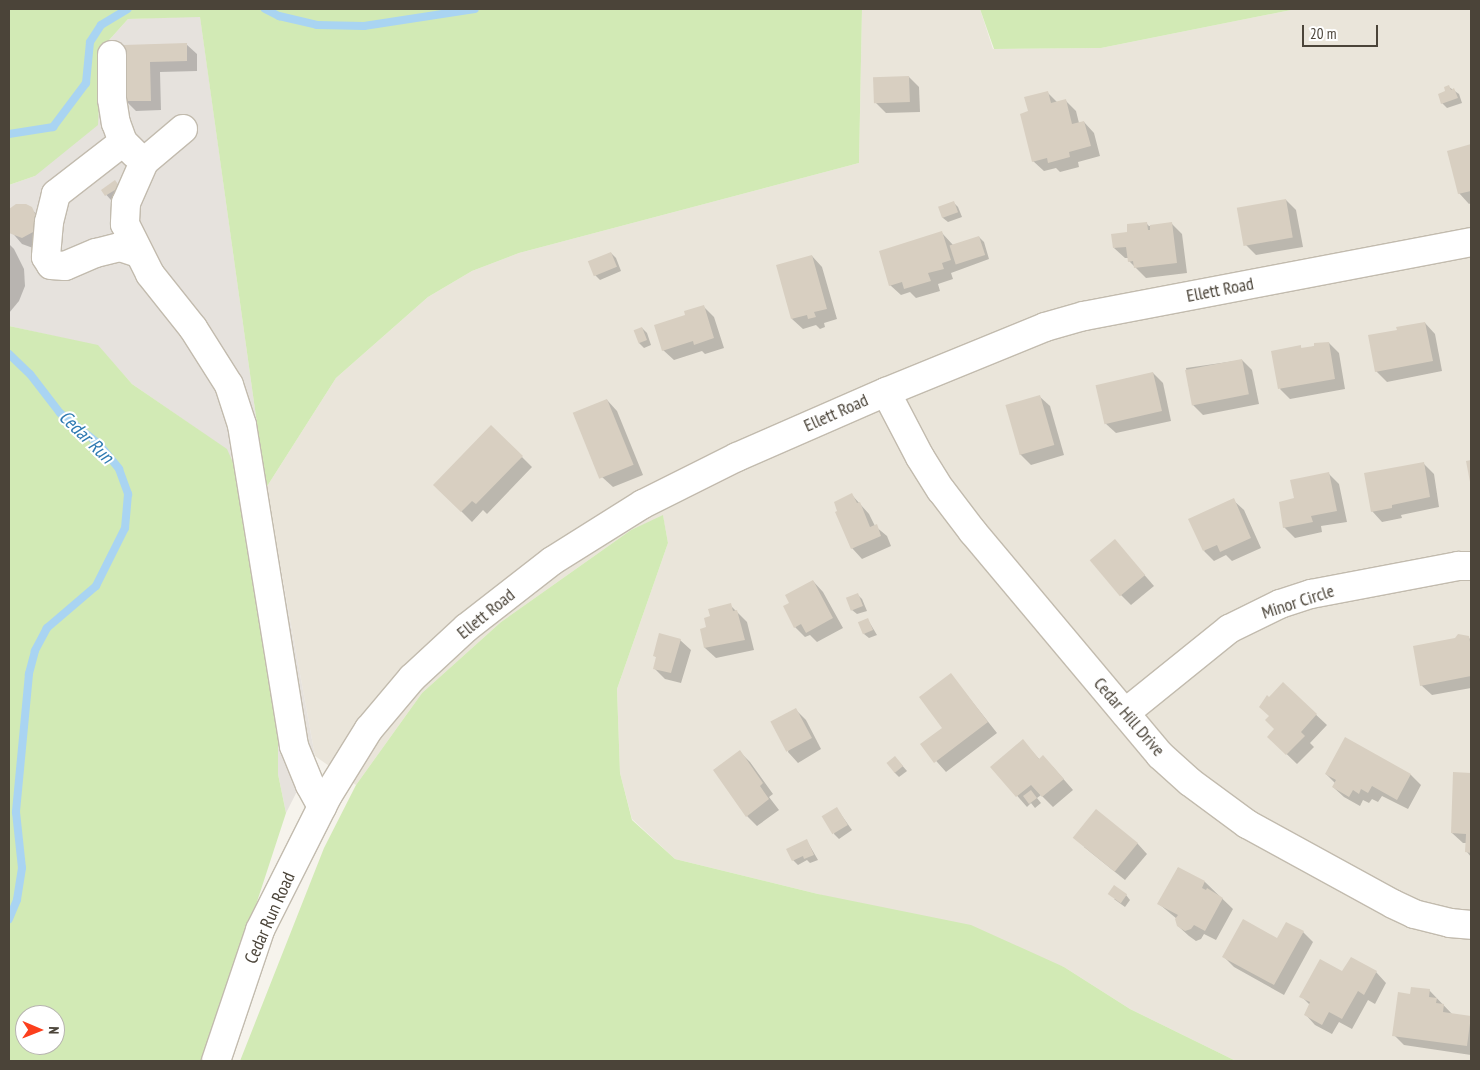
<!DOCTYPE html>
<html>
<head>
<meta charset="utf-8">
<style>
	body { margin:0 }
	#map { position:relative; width:1480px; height:1070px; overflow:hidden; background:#f6f3ec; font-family:"PT Sans Narrow",sans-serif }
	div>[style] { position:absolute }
	.residential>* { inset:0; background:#eae5da }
	.industrial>* { inset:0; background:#e6e2dd }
	.green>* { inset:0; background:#d2eab5 }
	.shadow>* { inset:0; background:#0003 }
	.stream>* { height:8px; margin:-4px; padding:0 4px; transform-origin:4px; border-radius:4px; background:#a9d4f2 }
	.building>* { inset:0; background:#d8cfc1; transform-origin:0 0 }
	.roads { filter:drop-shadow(1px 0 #c2bbae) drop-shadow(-1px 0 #c2bbae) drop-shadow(0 1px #c2bbae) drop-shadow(0 -1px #c2bbae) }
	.minor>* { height:28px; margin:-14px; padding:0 14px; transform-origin:14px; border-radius:14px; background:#fff }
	span { translate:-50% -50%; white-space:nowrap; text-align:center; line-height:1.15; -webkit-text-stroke:4px #fff; paint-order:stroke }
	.street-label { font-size:18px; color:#4b4439 }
	.water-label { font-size:19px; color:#2e7ab2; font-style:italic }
	.frame { position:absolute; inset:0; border:10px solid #4b4439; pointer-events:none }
	.north { position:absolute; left:15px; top:1005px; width:50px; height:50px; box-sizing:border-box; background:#fff; border:1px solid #b7b4b0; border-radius:50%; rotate:91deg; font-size:14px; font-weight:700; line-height:20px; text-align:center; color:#4b4439 }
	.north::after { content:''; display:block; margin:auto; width:18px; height:22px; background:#fc3f1d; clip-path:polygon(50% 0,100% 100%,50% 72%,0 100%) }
	.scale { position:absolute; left:1302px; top:25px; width:76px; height:22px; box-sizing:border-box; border:2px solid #4b4439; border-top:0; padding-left:6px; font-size:15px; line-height:18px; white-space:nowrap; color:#4b4439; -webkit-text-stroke:4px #fff; paint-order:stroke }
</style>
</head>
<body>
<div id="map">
	<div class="residential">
		<i style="clip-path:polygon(862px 9px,980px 9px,993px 49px,1101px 48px,1296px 9px,1471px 9px,1471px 1061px,1236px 1061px,1130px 1009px,1064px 967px,818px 894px,675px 859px,632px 819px,620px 773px,617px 689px,668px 543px,663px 516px,631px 530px,501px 622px,422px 693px,356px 785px,315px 756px,266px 488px,336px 378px,428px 297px,472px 271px,519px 253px,859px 163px)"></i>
	</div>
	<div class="industrial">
		<i style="clip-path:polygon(200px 16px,266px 488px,315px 756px,286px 813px,278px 774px,278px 732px,226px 449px,132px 384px,98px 346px,9px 326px,9px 185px,35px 176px,102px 48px,128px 19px)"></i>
	</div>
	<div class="green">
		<i style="clip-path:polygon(9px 9px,862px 9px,859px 163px,519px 253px,472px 271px,428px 297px,336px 378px,266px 488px,200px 17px,128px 19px,102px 48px,98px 125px,35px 176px,9px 185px)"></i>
		<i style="clip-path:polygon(980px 9px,1296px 9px,1101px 48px,994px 49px)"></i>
		<i style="clip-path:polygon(evenodd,9px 326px,98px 345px,132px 384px,227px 449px,239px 476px,278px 732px,278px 774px,286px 813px,205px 1061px,9px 1061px,9px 326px,25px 1015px,55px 1015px,55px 1045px,25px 1045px,25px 1015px)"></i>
		<i style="clip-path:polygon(663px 515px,668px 543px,617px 689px,620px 773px,632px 820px,675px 859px,818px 894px,971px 925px,1064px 967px,1130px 1009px,1236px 1061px,240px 1061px,324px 848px,356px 785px,422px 693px,501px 622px,631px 530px)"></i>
	</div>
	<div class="shadow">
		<i style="clip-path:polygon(186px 44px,197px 54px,197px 71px,160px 72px,161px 110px,136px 111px,126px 101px,124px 46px)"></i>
		<i style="clip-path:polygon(909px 77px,919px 87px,920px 112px,886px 113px,876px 103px)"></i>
		<i style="clip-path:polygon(1449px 87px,1459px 94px,1462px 103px,1447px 108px,1442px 103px)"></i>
		<i style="clip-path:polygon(1047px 92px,1058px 103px,1066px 101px,1076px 111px,1079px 123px,1084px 122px,1094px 133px,1100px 156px,1078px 162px,1079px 167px,1060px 172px,1056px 168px,1044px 171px,1033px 161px,1029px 112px)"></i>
		<i style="clip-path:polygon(1471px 146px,1471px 203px,1469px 204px,1459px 193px,1448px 152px)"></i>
		<i style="clip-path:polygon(120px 186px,124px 192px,111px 200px,102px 190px)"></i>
		<i style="clip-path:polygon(1286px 200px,1296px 210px,1303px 247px,1256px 255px,1246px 245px)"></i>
		<i style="clip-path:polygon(954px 203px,958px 207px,962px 217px,948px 222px,943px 218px,940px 208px)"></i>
		<i style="clip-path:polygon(20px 205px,31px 209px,42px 219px,33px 248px,22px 244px,9px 229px,9px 210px)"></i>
		<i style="clip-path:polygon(1146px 223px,1149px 226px,1172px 224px,1182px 234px,1187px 273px,1146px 278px,1129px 261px,1129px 258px,1125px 258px,1114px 248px,1129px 233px)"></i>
		<i style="clip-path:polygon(942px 233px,953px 245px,979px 237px,984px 242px,989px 259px,951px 273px,953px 279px,938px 284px,940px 291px,916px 298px,910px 292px,901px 295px,890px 285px)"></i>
		<i style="clip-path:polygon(9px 244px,14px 249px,24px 269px,25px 286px,19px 301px,9px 313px)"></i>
		<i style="clip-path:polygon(611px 253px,616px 258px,621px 271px,600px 280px,595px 275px)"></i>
		<i style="clip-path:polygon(812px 256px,822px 267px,837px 319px,824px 323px,825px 327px,820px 329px,816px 325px,803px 329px,792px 319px)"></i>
		<i style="clip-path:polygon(704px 307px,714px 317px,724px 348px,705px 354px,702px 351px,674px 360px,663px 350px,687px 316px)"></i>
		<i style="clip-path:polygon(1425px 323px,1435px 334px,1442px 371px,1387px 382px,1376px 371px)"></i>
		<i style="clip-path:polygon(642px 328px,647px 333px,651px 345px,644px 348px,639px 343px)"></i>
		<i style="clip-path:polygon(1329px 343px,1339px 353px,1345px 389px,1290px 399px,1280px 389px,1300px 347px,1303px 349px)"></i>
		<i style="clip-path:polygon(1242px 360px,1252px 370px,1259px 404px,1203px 415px,1193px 405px,1186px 368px)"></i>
		<i style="clip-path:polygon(1153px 373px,1163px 383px,1171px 421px,1116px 433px,1105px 423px,1125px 379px)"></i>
		<i style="clip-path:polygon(1039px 396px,1050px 406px,1064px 455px,1031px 465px,1020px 454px)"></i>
		<i style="clip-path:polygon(607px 400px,617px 411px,643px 475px,613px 487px,602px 477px)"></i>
		<i style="clip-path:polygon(522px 457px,532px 467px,487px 514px,483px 510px,472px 522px,435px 485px)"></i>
		<i style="clip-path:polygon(1423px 463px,1434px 474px,1439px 507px,1401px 515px,1402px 518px,1382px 522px,1372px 511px)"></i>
		<i style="clip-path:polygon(1329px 474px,1339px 484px,1347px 522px,1321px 526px,1322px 532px,1295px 538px,1284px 527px,1295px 499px)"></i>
		<i style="clip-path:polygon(852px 495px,869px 514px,875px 526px,887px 536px,891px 546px,862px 559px,852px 548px)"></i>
		<i style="clip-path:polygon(1233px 500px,1244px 510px,1261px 548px,1232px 561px,1226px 555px,1214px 561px,1204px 551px)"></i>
		<i style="clip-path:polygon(1115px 541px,1154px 586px,1131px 605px,1121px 595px)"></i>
		<i style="clip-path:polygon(813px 581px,823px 592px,843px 628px,817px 642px,810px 635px,805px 637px,795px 627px,791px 603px)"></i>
		<i style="clip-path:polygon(858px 595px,862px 599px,867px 611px,857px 614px,852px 610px,848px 598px)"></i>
		<i style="clip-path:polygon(730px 605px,747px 622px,754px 650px,716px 658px,705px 648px,708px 628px)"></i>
		<i style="clip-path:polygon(868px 620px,877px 635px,869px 638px,864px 634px)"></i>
		<i style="clip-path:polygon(1468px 637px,1471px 640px,1471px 688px,1432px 695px,1421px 685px)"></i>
		<i style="clip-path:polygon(680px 640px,691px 650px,681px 683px,665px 679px,655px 669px,657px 658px,655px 656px)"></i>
		<i style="clip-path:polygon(951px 675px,997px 733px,946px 772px,922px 745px,944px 728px)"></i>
		<i style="clip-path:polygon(1283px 684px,1327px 725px,1310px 743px,1314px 747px,1297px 764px,1269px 737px,1275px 729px,1270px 716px,1269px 699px)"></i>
		<i style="clip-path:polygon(795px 709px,806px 720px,821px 749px,798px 763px,788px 752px)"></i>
		<i style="clip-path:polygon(1346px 739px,1411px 775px,1421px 785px,1408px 809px,1382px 796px,1378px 802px,1372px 799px,1369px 803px,1363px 800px,1360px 806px,1344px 797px,1333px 787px,1335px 783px,1326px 774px)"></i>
		<i style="clip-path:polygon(1023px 741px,1040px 760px,1053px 767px,1073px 790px,1053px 807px,1041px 795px,1037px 798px,1041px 803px,1035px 808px,1031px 803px,1027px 807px,992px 767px)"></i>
		<i style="clip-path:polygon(740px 752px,750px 762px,773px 794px,769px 797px,779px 810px,757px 826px,747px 816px)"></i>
		<i style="clip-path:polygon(900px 763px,907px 771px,899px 777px,894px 772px)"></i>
		<i style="clip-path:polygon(1454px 773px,1471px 774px,1471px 857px,1467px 852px,1467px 843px,1463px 843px,1452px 833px)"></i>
		<i style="clip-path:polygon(837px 809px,852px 830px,839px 839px,834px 834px)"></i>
		<i style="clip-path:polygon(807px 841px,818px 860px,810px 863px,807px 860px,798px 865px,793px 860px)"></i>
		<i style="clip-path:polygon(1137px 843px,1147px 854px,1125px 880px,1084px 847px)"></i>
		<i style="clip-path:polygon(1178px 868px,1205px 882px,1233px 909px,1216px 940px,1204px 934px,1201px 939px,1196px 941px,1189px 936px,1178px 926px,1177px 919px,1159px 904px)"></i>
		<i style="clip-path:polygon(1126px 895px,1130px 900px,1125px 907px,1114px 899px)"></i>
		<i style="clip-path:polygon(1303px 932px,1313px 942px,1284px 995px,1234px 967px,1224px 957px)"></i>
		<i style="clip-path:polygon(1376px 972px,1386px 983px,1375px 1004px,1368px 1000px,1352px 1029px,1339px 1022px,1332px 1034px,1315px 1025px,1305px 1014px,1310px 1005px,1301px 996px,1342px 973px)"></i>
		<i style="clip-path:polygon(1429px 990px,1453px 1015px,1471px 1018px,1471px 1055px,1404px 1045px,1394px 1035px,1411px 995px)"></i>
	</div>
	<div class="stream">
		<i style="left:265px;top:9px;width:16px;rotate:27deg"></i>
		<i style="left:279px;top:16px;width:39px;rotate:13deg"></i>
		<i style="left:317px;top:25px;width:47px;rotate:1.2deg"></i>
		<i style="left:364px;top:26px;width:112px;rotate:-8.7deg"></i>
		<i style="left:9px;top:134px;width:45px;rotate:-9deg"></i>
		<i style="left:53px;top:127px;width:55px;rotate:-53.1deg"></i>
		<i style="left:86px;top:83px;width:41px;rotate:-84.4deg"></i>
		<i style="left:90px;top:42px;width:20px;rotate:-57deg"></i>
		<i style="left:101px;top:25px;width:31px;rotate:-31deg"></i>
		<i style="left:9px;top:354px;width:29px;rotate:44deg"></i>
		<i style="left:30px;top:374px;width:49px;rotate:52.4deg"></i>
		<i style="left:60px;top:413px;width:50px;rotate:38.5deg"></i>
		<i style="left:99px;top:444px;width:32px;rotate:51deg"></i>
		<i style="left:119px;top:469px;width:27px;rotate:70deg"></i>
		<i style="left:128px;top:494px;width:34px;rotate:95deg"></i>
		<i style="left:125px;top:528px;width:65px;rotate:116.6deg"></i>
		<i style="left:96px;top:586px;width:65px;rotate:139.4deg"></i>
		<i style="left:47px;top:628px;width:26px;rotate:118deg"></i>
		<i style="left:35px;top:651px;width:24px;rotate:105deg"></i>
		<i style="left:29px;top:674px;width:139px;rotate:95.4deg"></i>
		<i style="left:16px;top:812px;width:56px;rotate:83.9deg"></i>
		<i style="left:22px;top:868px;width:32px;rotate:99deg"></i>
		<i style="left:17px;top:900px;width:21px;rotate:113deg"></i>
	</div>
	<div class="building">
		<i style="clip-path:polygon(187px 43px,187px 61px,150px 62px,151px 101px,124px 101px,123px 45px)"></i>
		<i style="left:909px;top:76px;width:26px;height:36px;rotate:88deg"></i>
		<i style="clip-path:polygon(1449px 85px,1451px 90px,1454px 88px,1458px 98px,1441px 104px,1438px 94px,1445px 91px,1444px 87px)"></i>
		<i style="clip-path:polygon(1048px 91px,1051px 103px,1066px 99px,1072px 124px,1084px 121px,1091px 146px,1069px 152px,1070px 157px,1048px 163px,1047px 158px,1032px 162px,1020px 114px,1028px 111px,1024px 97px)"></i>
		<i style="clip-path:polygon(1471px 144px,1471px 191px,1458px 194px,1447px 151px)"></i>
		<i style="clip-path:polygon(115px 180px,120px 187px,105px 196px,101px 190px)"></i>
		<i style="left:1286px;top:199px;width:39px;height:50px;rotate:80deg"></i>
		<i style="left:954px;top:201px;width:12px;height:17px;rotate:70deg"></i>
		<i style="clip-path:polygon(16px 204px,26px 204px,32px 207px,38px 220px,35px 231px,22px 238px,9px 233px,9px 209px)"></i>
		<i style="clip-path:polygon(1147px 222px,1148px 230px,1150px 230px,1150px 225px,1172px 222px,1177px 263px,1134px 268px,1133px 261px,1128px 262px,1126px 247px,1113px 248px,1111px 234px,1127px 232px,1127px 224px)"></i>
		<i style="clip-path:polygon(942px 231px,951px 260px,942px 263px,944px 269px,928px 273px,931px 281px,904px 289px,902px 282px,889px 286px,879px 251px)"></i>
		<i style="left:979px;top:236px;width:20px;height:31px;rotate:72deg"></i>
		<i style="left:611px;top:252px;width:16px;height:25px;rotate:68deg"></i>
		<i style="clip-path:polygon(812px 255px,827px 309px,814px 312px,816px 317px,808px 319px,807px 315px,791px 319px,776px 265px)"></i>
		<i style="clip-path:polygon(704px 305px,714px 338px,694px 345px,693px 341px,662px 351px,654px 325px,685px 315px,684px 311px)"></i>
		<i style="clip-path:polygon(1425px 322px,1433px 361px,1375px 372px,1368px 335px,1397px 330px,1396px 327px)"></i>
		<i style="left:642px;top:327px;width:14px;height:9px;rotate:69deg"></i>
		<i style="clip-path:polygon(1329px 342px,1335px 379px,1278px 389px,1271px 351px,1301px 345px,1301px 348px,1314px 346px,1314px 343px)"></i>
		<i style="left:1242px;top:359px;width:36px;height:58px;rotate:79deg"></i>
		<i style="left:1153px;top:372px;width:40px;height:59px;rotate:77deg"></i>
		<i style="left:1040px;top:395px;width:52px;height:36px;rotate:74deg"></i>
		<i style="left:607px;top:399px;width:71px;height:37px;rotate:68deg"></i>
		<i style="clip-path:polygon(491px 425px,523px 456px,476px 504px,472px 501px,461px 512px,433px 485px)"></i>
		<i style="clip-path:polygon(1471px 460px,1471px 482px,1470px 482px,1466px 461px)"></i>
		<i style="clip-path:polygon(1424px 462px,1430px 497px,1392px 505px,1392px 508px,1371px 512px,1364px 473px)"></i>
		<i style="clip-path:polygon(1329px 472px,1337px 511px,1311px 516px,1313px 522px,1283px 528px,1279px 502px,1294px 498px,1290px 480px)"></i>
		<i style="clip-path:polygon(852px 493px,857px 503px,860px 502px,870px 527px,877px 524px,881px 536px,851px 549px,835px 512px,837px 511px,834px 502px)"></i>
		<i style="clip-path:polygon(1234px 498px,1251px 538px,1220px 552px,1217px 545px,1203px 551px,1188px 519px)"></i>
		<i style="left:1115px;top:539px;width:47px;height:33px;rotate:50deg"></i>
		<i style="clip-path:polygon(813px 580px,833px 618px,806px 633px,801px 624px,794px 628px,783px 606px,789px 603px,785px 595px)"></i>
		<i style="left:858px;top:593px;width:14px;height:13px;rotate:69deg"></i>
		<i style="clip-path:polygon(731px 603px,733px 611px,737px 610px,745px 640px,704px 648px,700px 629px,706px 627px,704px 618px,710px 616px,708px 609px)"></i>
		<i style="left:868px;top:618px;width:13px;height:11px;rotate:67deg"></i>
		<i style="clip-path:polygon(659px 633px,681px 639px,671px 673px,653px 669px,656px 657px,653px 656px)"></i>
		<i style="clip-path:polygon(1458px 634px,1469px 636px,1471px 648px,1471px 676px,1420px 686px,1413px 646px,1455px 638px)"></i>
		<i style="clip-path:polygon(951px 673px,988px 722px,934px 763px,920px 744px,942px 728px,919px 697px)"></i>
		<i style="clip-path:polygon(1283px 682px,1317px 714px,1301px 732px,1305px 736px,1286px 755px,1267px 737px,1274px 729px,1265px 720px,1269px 716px,1259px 707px,1267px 695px,1269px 697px)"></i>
		<i style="left:796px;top:708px;width:34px;height:29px;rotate:62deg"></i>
		<i style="clip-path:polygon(1345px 737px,1411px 774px,1397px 800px,1372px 786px,1368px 793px,1361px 789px,1359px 794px,1353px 790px,1349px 797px,1332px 787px,1336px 780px,1325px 774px)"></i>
		<i style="clip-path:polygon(1023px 739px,1039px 759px,1043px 755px,1064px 779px,1042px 797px,1031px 785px,1016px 797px,990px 767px)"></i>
		<i style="clip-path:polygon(740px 750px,763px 783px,760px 786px,769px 799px,746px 817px,713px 770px)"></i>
		<i style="left:895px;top:756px;width:13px;height:11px;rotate:51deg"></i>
		<i style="clip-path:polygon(1453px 772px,1471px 773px,1471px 853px,1465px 852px,1466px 834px,1451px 833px)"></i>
		<i style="left:1031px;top:790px;width:10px;height:10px;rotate:53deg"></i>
		<i style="left:837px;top:807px;width:21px;height:18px;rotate:59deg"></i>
		<i style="left:1096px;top:809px;width:54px;height:37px;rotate:39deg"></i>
		<i style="clip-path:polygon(807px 839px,814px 855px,804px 859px,803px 856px,792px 861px,786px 849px)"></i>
		<i style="clip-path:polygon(1178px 867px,1205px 881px,1202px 888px,1206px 890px,1207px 888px,1223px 898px,1205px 931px,1194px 925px,1191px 929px,1185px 931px,1177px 926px,1175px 919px,1178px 915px,1157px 904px)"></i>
		<i style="left:1114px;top:885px;width:16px;height:11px;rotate:35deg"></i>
		<i style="clip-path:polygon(1243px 919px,1277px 938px,1286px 922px,1304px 931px,1274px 985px,1222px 957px)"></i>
		<i style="clip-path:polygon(1351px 957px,1377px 971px,1364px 995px,1358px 991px,1342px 1019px,1329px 1012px,1322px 1025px,1304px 1015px,1310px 1002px,1299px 997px,1320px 959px,1342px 971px)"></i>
		<i style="clip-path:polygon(1411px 987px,1430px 989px,1429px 997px,1437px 998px,1436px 1003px,1444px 1004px,1443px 1012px,1471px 1016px,1467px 1046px,1392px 1036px,1398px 992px,1410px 994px)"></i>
	</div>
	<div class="roads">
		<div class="minor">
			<i style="left:112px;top:55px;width:44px;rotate:90deg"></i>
			<i style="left:112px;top:99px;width:24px;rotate:81deg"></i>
			<i style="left:116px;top:123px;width:20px;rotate:70deg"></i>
			<i style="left:123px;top:142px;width:17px;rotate:45deg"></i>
			<i style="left:183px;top:129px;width:51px;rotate:139.8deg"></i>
			<i style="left:144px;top:162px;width:45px;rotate:113.7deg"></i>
			<i style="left:126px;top:203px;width:21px;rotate:93deg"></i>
			<i style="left:125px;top:224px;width:56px;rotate:63.4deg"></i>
			<i style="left:150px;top:274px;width:69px;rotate:51.5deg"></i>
			<i style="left:193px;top:328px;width:67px;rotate:57.7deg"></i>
			<i style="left:229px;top:385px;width:42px;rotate:72deg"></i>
			<i style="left:242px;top:425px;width:325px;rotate:80.8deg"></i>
			<i style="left:294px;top:746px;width:42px;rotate:67.7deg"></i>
			<i style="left:310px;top:785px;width:25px;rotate:61deg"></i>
			<i style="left:123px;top:142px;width:85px;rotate:142.2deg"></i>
			<i style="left:56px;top:194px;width:29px;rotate:104deg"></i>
			<i style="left:49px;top:222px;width:35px;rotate:95deg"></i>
			<i style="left:46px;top:257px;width:9px;rotate:58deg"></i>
			<i style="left:51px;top:265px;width:14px;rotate:4deg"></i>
			<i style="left:65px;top:266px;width:34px;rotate:-23deg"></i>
			<i style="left:96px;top:253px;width:25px;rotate:-14deg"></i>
			<i style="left:120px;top:247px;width:19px;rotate:18deg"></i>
			<i style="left:886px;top:392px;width:73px;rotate:62.4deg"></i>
			<i style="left:920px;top:457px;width:39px;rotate:58deg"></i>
			<i style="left:941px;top:490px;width:53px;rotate:52.7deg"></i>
			<i style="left:973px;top:532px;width:291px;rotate:50deg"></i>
			<i style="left:1160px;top:755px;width:40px;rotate:42deg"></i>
			<i style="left:1190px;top:782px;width:71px;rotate:36.4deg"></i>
			<i style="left:1247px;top:824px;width:166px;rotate:28.7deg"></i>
			<i style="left:1393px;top:904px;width:23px;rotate:25deg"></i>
			<i style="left:1414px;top:914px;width:37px;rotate:14deg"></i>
			<i style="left:1450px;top:923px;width:21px;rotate:5deg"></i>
			<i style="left:1125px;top:713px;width:134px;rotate:-38.9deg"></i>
			<i style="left:1229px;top:629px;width:57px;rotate:-26.1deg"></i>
			<i style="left:1280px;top:604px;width:33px;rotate:-18deg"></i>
			<i style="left:1311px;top:594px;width:150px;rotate:-10.8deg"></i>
			<i style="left:1458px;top:566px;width:13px"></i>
			<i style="left:216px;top:1061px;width:138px;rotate:-71.4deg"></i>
			<i style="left:260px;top:930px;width:151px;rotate:-63.3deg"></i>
			<i style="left:328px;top:795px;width:78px;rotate:-58.2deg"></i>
			<i style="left:369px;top:729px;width:67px;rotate:-49.9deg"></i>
			<i style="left:412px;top:678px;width:74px;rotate:-42.8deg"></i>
			<i style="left:466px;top:628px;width:109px;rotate:-37.9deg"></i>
			<i style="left:552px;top:561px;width:107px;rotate:-32.1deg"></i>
			<i style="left:643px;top:504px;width:105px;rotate:-26.6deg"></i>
			<i style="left:737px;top:457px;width:163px;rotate:-23.6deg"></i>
			<i style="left:886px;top:392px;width:172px;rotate:-22.2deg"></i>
			<i style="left:1045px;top:327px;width:41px;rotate:-15.8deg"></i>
			<i style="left:1084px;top:316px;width:394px;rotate:-10.8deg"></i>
		</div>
	</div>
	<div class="street-label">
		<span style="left:1220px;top:290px;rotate:-11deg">Ellett Road</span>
		<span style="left:836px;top:413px;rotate:-24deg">Ellett Road</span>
		<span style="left:1298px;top:602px;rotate:-18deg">Minor Circle</span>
		<span style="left:486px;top:614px;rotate:-39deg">Ellett Road</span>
		<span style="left:1129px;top:717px;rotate:49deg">Cedar Hill Drive</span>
		<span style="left:270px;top:918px;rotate:-66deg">Cedar Run Road</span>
	</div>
	<div class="water-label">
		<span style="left:86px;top:437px;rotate:44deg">Cedar Run</span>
	</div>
	<div class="frame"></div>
	<div class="north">N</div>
	<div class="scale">20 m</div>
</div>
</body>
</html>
